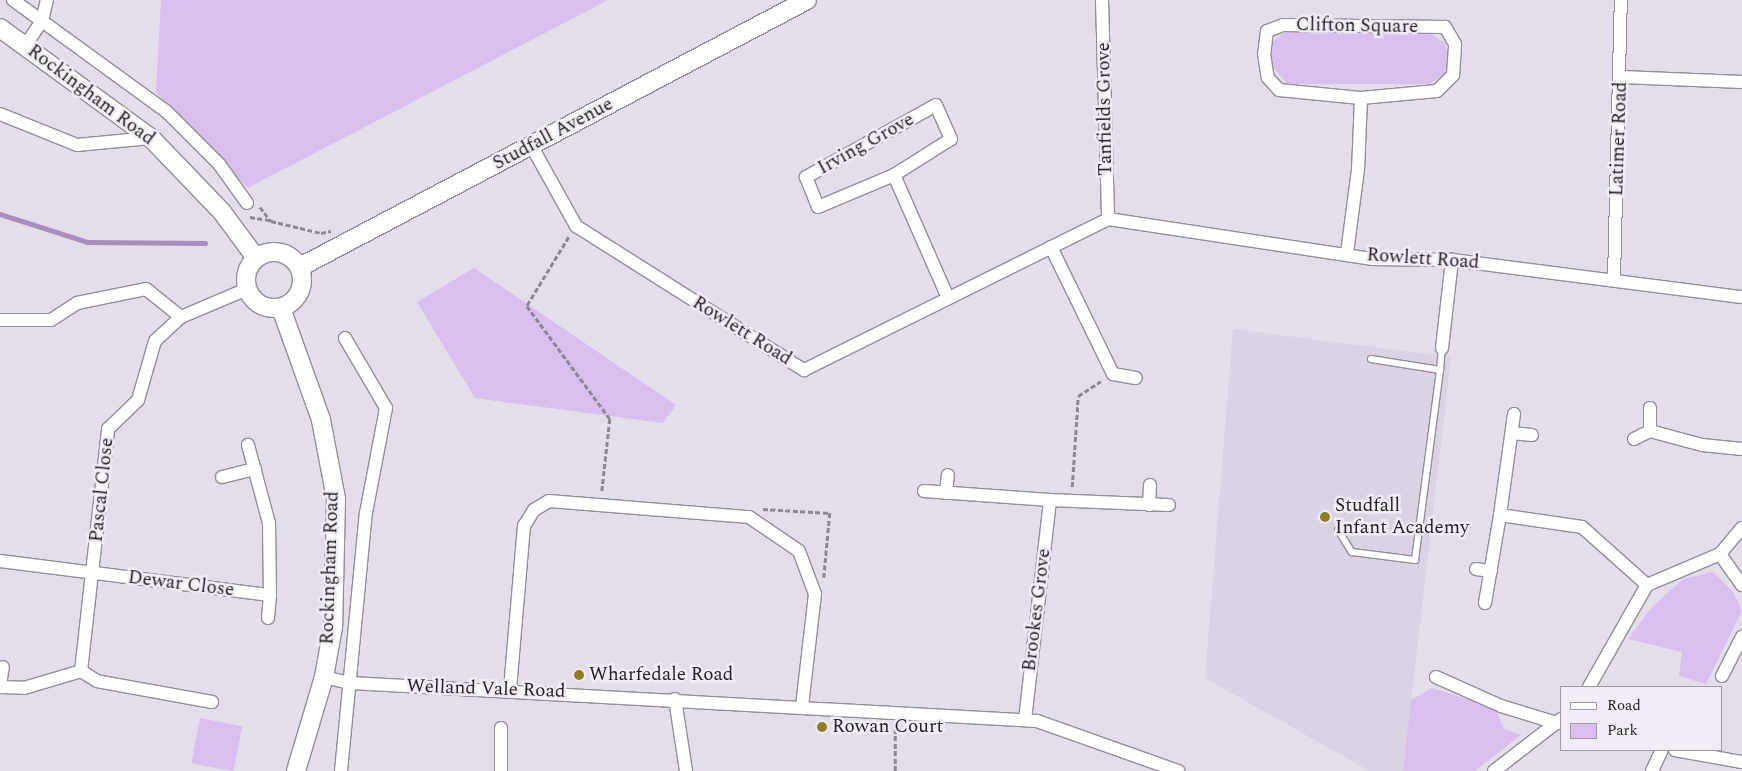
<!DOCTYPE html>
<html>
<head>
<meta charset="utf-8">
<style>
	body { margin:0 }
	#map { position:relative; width:1742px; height:771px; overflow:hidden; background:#e4deea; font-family:Spectral,serif }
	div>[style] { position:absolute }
	.built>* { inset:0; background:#dbd2e4 }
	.green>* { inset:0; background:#d9bff0; transform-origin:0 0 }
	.stream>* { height:4.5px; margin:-2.25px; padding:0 2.25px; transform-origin:2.25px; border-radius:2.25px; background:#a88ebf }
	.path>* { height:2.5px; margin-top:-1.25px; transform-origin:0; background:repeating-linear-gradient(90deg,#8b878f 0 5px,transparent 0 7.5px) }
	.roads { filter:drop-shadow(1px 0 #938d98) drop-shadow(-1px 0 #938d98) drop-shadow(0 1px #938d98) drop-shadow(0 -1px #938d98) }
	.lane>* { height:6px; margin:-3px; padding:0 3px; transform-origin:3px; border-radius:3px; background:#fff }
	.street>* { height:12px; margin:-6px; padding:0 6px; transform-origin:6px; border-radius:6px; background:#fff }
	.secondary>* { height:18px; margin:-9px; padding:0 9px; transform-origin:9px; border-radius:9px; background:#fff }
	.secondary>.ring { margin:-9px; padding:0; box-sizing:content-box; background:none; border:18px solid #fff; border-radius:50% }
	.dots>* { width:14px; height:14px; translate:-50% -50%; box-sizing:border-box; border:2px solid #f2ecf7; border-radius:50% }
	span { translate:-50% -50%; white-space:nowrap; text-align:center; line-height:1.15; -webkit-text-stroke:5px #f2ecf7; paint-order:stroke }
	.street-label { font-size:19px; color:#211f23 }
	.poi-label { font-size:19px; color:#211f23 }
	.left { translate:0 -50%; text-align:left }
	.legend { position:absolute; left:1560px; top:686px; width:162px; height:65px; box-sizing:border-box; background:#f2ecf7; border:1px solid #9e9aa2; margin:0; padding:6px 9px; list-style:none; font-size:15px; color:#211f23 }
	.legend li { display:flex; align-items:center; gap:10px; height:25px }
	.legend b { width:25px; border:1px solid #9e9aa2 }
</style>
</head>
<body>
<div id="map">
	<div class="built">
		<i style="clip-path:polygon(1233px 329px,1451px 357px,1403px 771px,1369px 771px,1205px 678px)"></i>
	</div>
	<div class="green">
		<i style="clip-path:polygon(161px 0,608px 0,248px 188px,156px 92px)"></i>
		<i style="clip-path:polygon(1288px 30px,1426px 31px,1445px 43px,1449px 59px,1444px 74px,1430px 84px,1288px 84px,1270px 64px,1273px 41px)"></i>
		<i style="clip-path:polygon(474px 268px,676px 405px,663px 423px,475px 398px,417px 302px)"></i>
		<i style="clip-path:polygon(1713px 572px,1733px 592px,1742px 611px,1706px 684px,1679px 676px,1682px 652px,1628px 639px,1652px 607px,1683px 579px)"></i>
		<i style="clip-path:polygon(1432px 688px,1495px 708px,1504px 729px,1521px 735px,1475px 771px,1403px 771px,1411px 700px)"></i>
		<i style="left:200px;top:718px;width:43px;height:46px;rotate:11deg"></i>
	</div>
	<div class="stream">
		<i style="left:0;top:214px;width:92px;rotate:17.7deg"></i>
		<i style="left:88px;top:242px;width:117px;rotate:0.5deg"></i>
	</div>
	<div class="path">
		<i style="left:260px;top:207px;width:18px;rotate:52deg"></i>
		<i style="left:271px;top:221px;width:51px;rotate:13.5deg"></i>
		<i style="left:321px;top:233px;width:10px;rotate:-11deg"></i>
		<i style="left:250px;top:217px;width:20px;rotate:9deg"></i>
		<i style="left:569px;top:237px;width:81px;rotate:121.3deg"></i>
		<i style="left:527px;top:306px;width:140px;rotate:53.7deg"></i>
		<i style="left:610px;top:419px;width:73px;rotate:96.3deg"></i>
		<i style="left:1072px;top:487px;width:91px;rotate:-86.2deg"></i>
		<i style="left:1078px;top:396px;width:27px;rotate:-33deg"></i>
		<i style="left:763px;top:509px;width:67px;rotate:3.4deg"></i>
		<i style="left:830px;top:513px;width:65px;rotate:95.3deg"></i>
		<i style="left:895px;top:771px;width:44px;rotate:-90deg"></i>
	</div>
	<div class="roads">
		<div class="lane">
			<i style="left:1371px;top:359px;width:70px;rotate:9.1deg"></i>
			<i style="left:1440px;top:370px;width:22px;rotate:-85deg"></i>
			<i style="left:1338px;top:530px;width:26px;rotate:58deg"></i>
			<i style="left:1352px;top:552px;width:64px;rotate:7.2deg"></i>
			<i style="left:1415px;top:560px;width:192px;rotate:-82.5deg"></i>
		</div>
		<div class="street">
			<i style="left:13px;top:0;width:189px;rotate:36deg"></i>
			<i style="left:166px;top:111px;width:75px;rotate:45deg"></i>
			<i style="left:219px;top:164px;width:48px;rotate:54.3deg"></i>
			<i style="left:1102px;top:0;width:219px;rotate:88.4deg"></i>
			<i style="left:25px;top:46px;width:30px;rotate:-56deg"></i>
			<i style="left:42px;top:21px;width:22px;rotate:-77deg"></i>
			<i style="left:1622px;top:77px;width:120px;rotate:2.4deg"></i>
			<i style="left:0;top:114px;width:83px;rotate:21.9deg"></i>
			<i style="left:77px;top:145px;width:74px;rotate:-5.4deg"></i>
			<i style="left:531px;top:145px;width:93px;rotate:60.9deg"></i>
			<i style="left:576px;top:226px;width:270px;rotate:32.3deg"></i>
			<i style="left:804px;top:370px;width:339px;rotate:-26.4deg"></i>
			<i style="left:1108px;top:219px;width:268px;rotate:8.6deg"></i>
			<i style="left:1373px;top:259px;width:79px;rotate:0.7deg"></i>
			<i style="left:1452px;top:260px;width:292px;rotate:7.3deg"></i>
			<i style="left:894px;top:175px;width:67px;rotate:-32.3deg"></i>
			<i style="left:951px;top:139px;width:37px;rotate:-114deg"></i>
			<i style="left:936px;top:105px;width:149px;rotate:151deg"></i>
			<i style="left:806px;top:177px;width:32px;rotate:68deg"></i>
			<i style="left:818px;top:207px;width:82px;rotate:-22.8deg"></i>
			<i style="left:894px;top:175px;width:134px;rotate:66.3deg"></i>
			<i style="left:1051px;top:247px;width:141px;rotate:64deg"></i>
			<i style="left:1113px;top:374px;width:23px;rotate:10deg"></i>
			<i style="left:1347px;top:253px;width:84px;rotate:-82.5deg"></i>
			<i style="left:1358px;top:170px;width:72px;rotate:-87.6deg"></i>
			<i style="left:1361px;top:98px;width:76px;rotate:-5.3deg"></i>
			<i style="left:1437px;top:91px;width:23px;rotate:-45deg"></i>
			<i style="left:1453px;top:75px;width:31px;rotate:-86deg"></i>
			<i style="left:1455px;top:44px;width:20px;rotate:-120deg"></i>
			<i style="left:1445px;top:27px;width:162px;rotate:-179.3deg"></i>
			<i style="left:1283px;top:25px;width:17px;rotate:159deg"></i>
			<i style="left:1267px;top:31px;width:23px;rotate:97deg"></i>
			<i style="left:1264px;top:54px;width:24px;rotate:81deg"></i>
			<i style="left:1268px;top:78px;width:16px;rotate:47deg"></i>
			<i style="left:1279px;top:90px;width:82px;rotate:5.6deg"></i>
			<i style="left:1614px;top:279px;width:279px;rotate:-88.6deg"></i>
			<i style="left:0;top:320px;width:51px"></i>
			<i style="left:51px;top:320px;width:31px;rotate:-33deg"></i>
			<i style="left:77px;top:303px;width:70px;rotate:-11.5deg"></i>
			<i style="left:146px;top:289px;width:45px;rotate:38.7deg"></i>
			<i style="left:1442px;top:348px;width:89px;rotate:-83.5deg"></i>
			<i style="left:1650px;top:408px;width:23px;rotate:90deg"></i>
			<i style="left:1514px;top:414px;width:102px;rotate:97.9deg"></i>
			<i style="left:1500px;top:515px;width:83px;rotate:8.3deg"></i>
			<i style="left:1582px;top:527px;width:87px;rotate:41.7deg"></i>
			<i style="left:1512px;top:433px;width:20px;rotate:6deg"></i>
			<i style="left:1634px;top:439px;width:18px;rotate:-27deg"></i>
			<i style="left:1650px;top:431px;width:54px;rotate:15.1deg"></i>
			<i style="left:1702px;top:445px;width:40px;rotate:5.7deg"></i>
			<i style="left:222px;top:477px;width:34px;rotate:-14deg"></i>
			<i style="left:924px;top:491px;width:126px;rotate:4.1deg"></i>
			<i style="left:946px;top:493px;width:18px;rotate:-84deg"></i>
			<i style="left:1149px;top:505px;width:20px;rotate:-87deg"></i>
			<i style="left:1720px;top:554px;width:38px;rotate:55deg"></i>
			<i style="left:0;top:561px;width:272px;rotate:7.2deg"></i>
			<i style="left:270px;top:595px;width:72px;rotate:-90.8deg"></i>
			<i style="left:269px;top:523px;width:81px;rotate:-105.1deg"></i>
			<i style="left:1476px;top:569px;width:15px;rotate:8deg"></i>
			<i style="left:1485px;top:603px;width:89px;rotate:-80.3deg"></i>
			<i style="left:268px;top:618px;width:23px;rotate:-85deg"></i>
			<i style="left:1722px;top:676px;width:44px;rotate:-62.9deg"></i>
			<i style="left:324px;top:677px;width:28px;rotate:13deg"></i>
			<i style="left:351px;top:683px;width:687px;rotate:3.17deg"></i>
			<i style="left:1037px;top:721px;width:150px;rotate:19.5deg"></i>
			<i style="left:1436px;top:677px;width:71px;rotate:24deg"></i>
			<i style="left:1501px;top:706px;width:59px;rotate:16.9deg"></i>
			<i style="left:0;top:685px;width:18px;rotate:-81deg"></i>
			<i style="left:0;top:687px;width:24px;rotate:2deg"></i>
			<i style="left:24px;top:688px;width:59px;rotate:-16.6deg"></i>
			<i style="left:1589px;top:687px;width:117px;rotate:-60.4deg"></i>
			<i style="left:1647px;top:585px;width:79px;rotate:-23deg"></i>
			<i style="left:1720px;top:554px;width:34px;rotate:-50deg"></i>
			<i style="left:510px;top:689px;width:164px;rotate:-85.1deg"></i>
			<i style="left:524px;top:526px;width:19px;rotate:-58deg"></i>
			<i style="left:534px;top:510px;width:17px;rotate:-31deg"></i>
			<i style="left:549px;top:501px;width:201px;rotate:4.6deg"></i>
			<i style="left:749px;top:517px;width:60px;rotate:34.2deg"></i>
			<i style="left:799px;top:551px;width:46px;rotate:69.6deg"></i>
			<i style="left:815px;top:594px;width:114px;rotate:96.6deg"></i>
			<i style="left:675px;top:699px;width:73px;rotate:81.3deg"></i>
			<i style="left:212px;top:702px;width:117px;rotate:-169.7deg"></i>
			<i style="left:97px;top:681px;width:19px;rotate:-148deg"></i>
			<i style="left:81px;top:671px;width:244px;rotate:-83.6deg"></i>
			<i style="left:108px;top:429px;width:42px;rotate:-44deg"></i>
			<i style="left:138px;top:400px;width:61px;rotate:-73.9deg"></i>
			<i style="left:155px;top:341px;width:35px;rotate:-43deg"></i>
			<i style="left:181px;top:317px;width:72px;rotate:-23deg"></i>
			<i style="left:1025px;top:720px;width:221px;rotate:-83.5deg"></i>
			<i style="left:1050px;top:500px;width:119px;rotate:2.4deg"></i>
			<i style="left:1675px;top:750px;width:68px;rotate:10.2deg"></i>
			<i style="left:341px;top:771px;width:259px;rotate:-84.5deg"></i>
			<i style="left:366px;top:513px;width:107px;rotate:-79.2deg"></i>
			<i style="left:386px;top:408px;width:81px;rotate:-120.4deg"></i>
			<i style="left:501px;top:771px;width:43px;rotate:-90deg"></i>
			<i style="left:1494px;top:771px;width:85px;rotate:-37.8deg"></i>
			<i style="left:1652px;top:771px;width:23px;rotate:-65deg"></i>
		</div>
		<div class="secondary">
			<i style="left:0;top:28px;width:187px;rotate:36.1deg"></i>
			<i style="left:151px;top:138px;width:103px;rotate:46.2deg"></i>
			<i style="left:222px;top:212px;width:57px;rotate:53.5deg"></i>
			<i class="ring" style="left:246px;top:252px;width:38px;height:38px"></i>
			<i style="left:300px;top:267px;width:573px;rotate:-27.77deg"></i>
			<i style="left:281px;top:308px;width:119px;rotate:70.3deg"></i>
			<i style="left:321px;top:420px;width:80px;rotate:79.2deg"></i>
			<i style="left:336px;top:499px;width:128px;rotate:91.3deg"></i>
			<i style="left:333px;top:627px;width:51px;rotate:100.2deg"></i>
			<i style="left:324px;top:677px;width:98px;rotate:106.6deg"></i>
		</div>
	</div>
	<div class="dots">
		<i style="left:1325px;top:517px;background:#8e7e25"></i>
		<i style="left:579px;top:675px;background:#8e7e25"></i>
		<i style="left:822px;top:727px;background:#8e7e25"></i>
	</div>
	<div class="street-label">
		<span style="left:1357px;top:26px;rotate:1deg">Clifton Square</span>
		<span style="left:91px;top:95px;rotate:37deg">Rockingham Road</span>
		<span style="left:1105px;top:109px;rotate:-91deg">Tanfields Grove</span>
		<span style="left:553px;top:134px;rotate:-28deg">Studfall Avenue</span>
		<span style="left:1619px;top:139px;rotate:-88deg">Latimer Road</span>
		<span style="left:866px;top:144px;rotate:-29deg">Irving Grove</span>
		<span style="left:1423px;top:259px;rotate:4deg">Rowlett Road</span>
		<span style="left:742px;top:331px;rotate:32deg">Rowlett Road</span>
		<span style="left:102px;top:490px;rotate:-84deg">Pascal Close</span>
		<span style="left:330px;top:568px;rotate:-88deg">Rockingham Road</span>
		<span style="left:181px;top:584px;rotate:7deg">Dewar Close</span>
		<span style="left:1037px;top:610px;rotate:-83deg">Brookes Grove</span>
		<span style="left:486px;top:689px;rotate:2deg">Welland Vale Road</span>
	</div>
	<div class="poi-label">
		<span class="left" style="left:1335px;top:517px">Studfall<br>Infant Academy</span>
		<span class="left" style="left:589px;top:675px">Wharfedale Road</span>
		<span class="left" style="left:832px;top:727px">Rowan Court</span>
	</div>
	<ul class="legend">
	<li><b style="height:6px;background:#fff"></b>Road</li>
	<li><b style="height:14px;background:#d9bff0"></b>Park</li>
	</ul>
</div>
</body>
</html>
